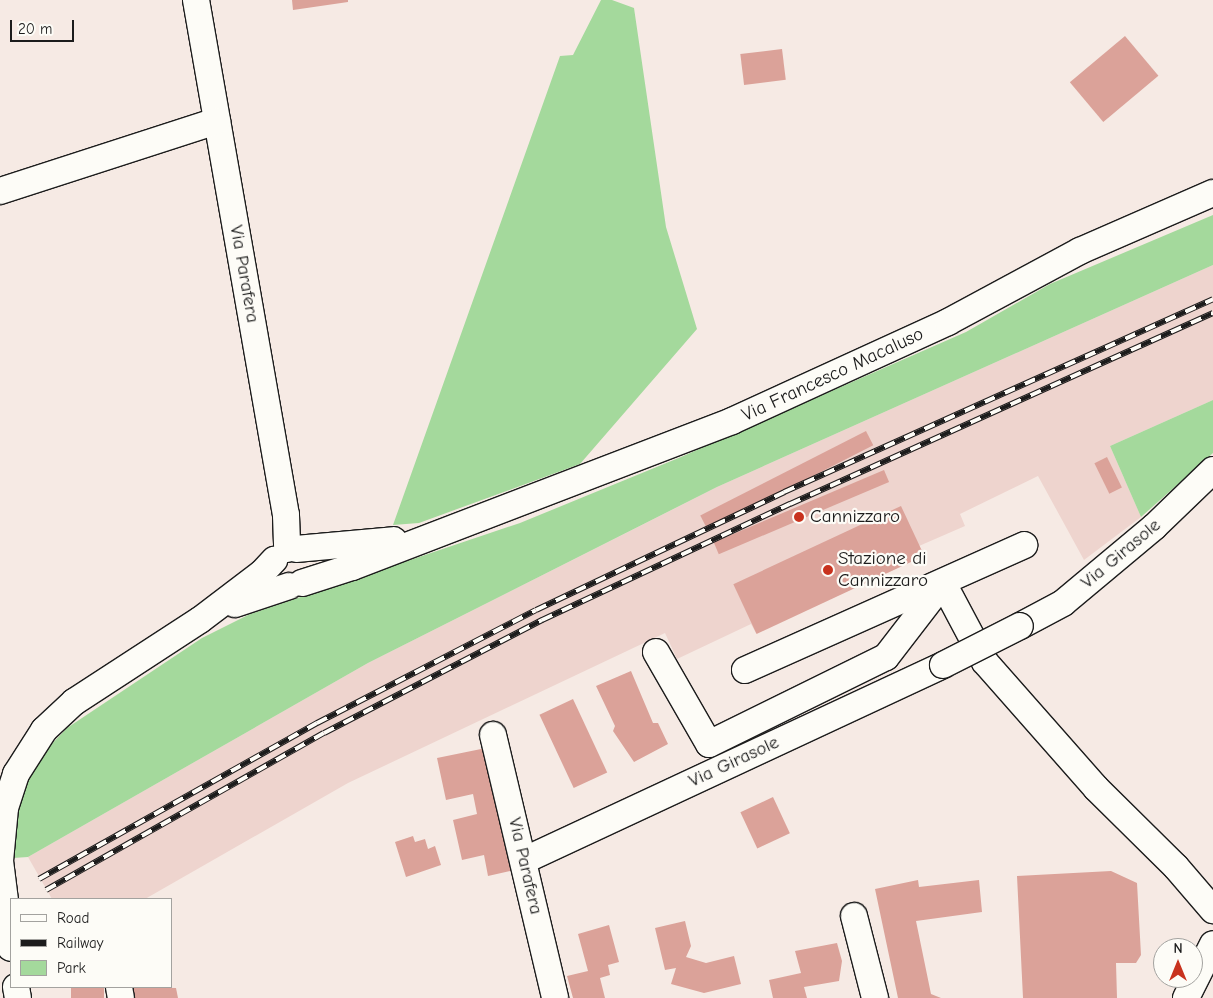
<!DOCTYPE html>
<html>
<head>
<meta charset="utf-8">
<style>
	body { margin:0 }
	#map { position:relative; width:1213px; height:998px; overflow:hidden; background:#f6eae4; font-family:"Comic Neue",sans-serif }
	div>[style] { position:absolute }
	.built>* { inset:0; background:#eed4ce }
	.green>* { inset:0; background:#a4d99c }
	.building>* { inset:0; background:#dba299; transform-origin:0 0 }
	.roads { filter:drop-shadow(1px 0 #1c1c1c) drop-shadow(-1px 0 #1c1c1c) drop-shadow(0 1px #1c1c1c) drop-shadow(0 -1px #1c1c1c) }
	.minor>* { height:26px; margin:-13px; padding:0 13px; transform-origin:13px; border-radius:13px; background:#fdfcf7 }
	.rail>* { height:5.5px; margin-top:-2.75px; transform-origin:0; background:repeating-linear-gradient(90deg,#fdfcf7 0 11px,#1c1c1c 0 22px); box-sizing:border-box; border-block:1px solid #1c1c1c }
	.bridges { filter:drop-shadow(1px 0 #1c1c1c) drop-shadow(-1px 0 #1c1c1c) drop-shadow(0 1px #1c1c1c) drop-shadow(0 -1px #1c1c1c) }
	.minor-bridge>* { height:26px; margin:-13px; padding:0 13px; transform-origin:13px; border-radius:13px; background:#fdfcf7 }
	.dots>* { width:14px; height:14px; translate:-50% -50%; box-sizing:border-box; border:2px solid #fdfcf7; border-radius:50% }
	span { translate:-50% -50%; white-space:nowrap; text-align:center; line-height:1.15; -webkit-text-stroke:4.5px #fdfcf7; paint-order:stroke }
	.street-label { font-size:19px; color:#1c1c1c }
	.poi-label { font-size:19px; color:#1c1c1c }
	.left { translate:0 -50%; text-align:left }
	.legend { position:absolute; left:10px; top:898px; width:162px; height:90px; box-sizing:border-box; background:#fdfcf7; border:1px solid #a3a29f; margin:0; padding:6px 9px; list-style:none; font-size:15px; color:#1c1c1c }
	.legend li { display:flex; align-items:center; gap:10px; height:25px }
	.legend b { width:25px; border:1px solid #a3a29f }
	.north { position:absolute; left:1153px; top:938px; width:50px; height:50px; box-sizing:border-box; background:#fdfcf7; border:1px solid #a3a29f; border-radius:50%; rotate:0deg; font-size:14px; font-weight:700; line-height:20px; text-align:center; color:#1c1c1c }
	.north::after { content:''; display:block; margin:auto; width:18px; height:22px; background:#c8321e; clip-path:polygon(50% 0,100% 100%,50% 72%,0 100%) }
	.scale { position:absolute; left:10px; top:20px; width:64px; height:22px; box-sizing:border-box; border:2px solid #1c1c1c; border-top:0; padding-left:6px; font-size:15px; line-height:18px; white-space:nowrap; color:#1c1c1c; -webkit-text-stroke:4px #fdfcf7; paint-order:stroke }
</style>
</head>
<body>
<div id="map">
	<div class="built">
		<i style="clip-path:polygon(1213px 265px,1213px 400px,1110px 446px,1141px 517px,1084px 560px,1038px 476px,960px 514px,965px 526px,919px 546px,924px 556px,756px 633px,751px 624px,677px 659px,665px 633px,348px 783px,145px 899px,52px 899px,28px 857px,368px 663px,634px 529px,717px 487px)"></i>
	</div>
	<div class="green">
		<i style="clip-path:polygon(601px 0,612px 0,634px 8px,666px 227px,697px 329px,580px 464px,419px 523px,393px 525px,560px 56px,573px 55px)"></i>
		<i style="clip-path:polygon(1213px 215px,1213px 265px,717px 487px,368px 663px,28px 857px,13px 858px,12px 828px,27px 779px,44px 752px,67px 728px,202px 638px,250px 614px,520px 523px,681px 457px,966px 332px,1050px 284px)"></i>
		<i style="clip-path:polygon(1213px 400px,1213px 453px,1141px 517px,1110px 446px)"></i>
	</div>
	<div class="building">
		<i style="clip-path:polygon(292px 0,348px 0,348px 2px,293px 10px)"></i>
		<i style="left:1125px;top:36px;width:52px;height:72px;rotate:50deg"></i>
		<i style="left:782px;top:49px;width:31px;height:42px;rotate:83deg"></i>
		<i style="left:866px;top:431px;width:16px;height:186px;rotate:63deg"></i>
		<i style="left:1107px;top:457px;width:34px;height:14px;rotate:64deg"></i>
		<i style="left:884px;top:470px;width:13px;height:185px;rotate:67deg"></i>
		<i style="left:901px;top:506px;width:55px;height:185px;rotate:65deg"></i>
		<i style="clip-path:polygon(631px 671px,653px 723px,658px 723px,668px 744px,634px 762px,613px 731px,615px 726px,596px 686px)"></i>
		<i style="left:573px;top:699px;width:81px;height:37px;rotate:65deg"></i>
		<i style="clip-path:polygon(486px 748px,514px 870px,488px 876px,484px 855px,462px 860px,453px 820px,477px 814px,473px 794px,446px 800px,437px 758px)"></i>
		<i style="left:773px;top:797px;width:40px;height:36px;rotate:65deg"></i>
		<i style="clip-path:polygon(413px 836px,415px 842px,425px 839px,428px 849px,435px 846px,441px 865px,406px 877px,395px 842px)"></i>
		<i style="clip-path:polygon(1111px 871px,1137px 883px,1141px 955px,1136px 963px,1116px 963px,1117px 998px,1023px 998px,1017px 876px)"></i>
		<i style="clip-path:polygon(918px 880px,919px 887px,979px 880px,982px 912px,916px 921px,931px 994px,941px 998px,898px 998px,875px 889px)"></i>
		<i style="clip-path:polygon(685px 921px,691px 946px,686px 957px,706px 963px,734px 956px,741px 984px,704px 993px,671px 984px,676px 968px,665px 970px,655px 928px)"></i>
		<i style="clip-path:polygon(609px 925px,619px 962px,608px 965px,610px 975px,600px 978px,605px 998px,573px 998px,567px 976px,588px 971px,578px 934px)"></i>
		<i style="clip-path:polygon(837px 943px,842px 961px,839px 981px,804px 987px,807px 998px,773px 998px,769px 980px,801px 973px,795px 951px)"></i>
		<i style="left:71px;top:987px;width:33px;height:11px"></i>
		<i style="clip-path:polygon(133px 987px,176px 988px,178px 998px,135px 998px)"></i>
	</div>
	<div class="roads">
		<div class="minor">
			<i style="left:196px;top:0;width:523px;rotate:80.09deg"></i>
			<i style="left:286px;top:515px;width:34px;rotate:88deg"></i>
			<i style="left:0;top:191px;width:228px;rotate:-17.9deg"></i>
			<i style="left:296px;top:549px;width:98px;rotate:-5.2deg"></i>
			<i style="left:302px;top:583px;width:52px;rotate:-17.7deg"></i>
			<i style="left:352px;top:567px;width:407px;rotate:-21deg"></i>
			<i style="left:732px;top:421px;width:238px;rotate:-24.6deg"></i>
			<i style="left:948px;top:322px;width:150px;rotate:-28.3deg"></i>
			<i style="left:1080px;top:251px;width:145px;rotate:-23.6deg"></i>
			<i style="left:943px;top:583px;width:89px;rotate:62deg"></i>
			<i style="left:985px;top:662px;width:168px;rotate:48.6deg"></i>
			<i style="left:1096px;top:788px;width:112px;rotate:44.6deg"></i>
			<i style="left:1176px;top:867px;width:57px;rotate:49.3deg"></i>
			<i style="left:235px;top:604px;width:57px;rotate:-18.4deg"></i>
			<i style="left:1020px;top:626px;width:49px;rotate:-28.1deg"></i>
			<i style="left:1063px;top:603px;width:119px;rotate:-39.9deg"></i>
			<i style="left:1154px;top:527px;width:82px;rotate:-44deg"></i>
			<i style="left:656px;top:652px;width:106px;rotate:60.1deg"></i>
			<i style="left:709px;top:744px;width:197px;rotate:-26.2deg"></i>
			<i style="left:886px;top:657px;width:93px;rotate:-52.4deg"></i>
			<i style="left:745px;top:670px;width:306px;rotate:-24.1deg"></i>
			<i style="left:493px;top:735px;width:270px;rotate:76.7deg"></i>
			<i style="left:525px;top:860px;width:461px;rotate:-25deg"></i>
			<i style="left:854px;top:916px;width:85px;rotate:75.6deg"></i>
			<i style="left:11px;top:948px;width:88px;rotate:-97.2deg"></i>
			<i style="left:0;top:861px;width:53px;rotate:-84.6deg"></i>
			<i style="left:5px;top:808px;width:36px;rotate:-72deg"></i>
			<i style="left:16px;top:774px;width:52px;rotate:-57.5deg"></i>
			<i style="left:44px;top:730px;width:41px;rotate:-43deg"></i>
			<i style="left:74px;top:702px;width:150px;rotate:-33.1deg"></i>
			<i style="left:200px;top:620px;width:78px;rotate:-37.2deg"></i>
			<i style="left:262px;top:573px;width:18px;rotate:-47deg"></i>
			<i style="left:16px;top:987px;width:11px;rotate:80deg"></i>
			<i style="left:119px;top:987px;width:11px;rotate:80deg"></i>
			<i style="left:1186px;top:998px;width:60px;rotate:-63.4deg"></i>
		</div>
	</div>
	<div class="rail">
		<i style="left:39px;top:879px;width:319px;rotate:-29.3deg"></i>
		<i style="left:317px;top:723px;width:246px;rotate:-27.3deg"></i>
		<i style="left:536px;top:610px;width:275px;rotate:-25.4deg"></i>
		<i style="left:784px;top:492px;width:470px;rotate:-24.2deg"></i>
		<i style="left:46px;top:890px;width:319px;rotate:-29.5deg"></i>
		<i style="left:324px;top:733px;width:246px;rotate:-27.4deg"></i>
		<i style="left:542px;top:620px;width:274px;rotate:-25.1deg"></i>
		<i style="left:790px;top:504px;width:464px;rotate:-24.3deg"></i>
	</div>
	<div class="bridges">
		<div class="minor-bridge">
			<i style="left:943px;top:665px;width:86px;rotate:-26.9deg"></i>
		</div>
	</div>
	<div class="dots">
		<i style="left:799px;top:517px;background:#c8321e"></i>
		<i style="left:828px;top:570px;background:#c8321e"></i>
	</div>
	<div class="street-label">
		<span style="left:244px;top:274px;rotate:80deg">Via Parafera</span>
		<span style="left:833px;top:375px;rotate:-25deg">Via Francesco Macaluso</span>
		<span style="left:1121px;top:554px;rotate:-40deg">Via Girasole</span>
		<span style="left:734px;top:762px;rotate:-25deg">Via Girasole</span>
		<span style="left:525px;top:866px;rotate:77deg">Via Parafera</span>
	</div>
	<div class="poi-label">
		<span class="left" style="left:810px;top:517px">Cannizzaro</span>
		<span class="left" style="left:838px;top:570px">Stazione di<br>Cannizzaro</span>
	</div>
	<ul class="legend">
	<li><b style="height:6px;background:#fdfcf7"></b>Road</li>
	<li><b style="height:6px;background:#1c1c1c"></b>Railway</li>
	<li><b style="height:14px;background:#a4d99c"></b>Park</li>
	</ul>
	<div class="north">N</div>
	<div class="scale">20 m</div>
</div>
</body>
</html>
